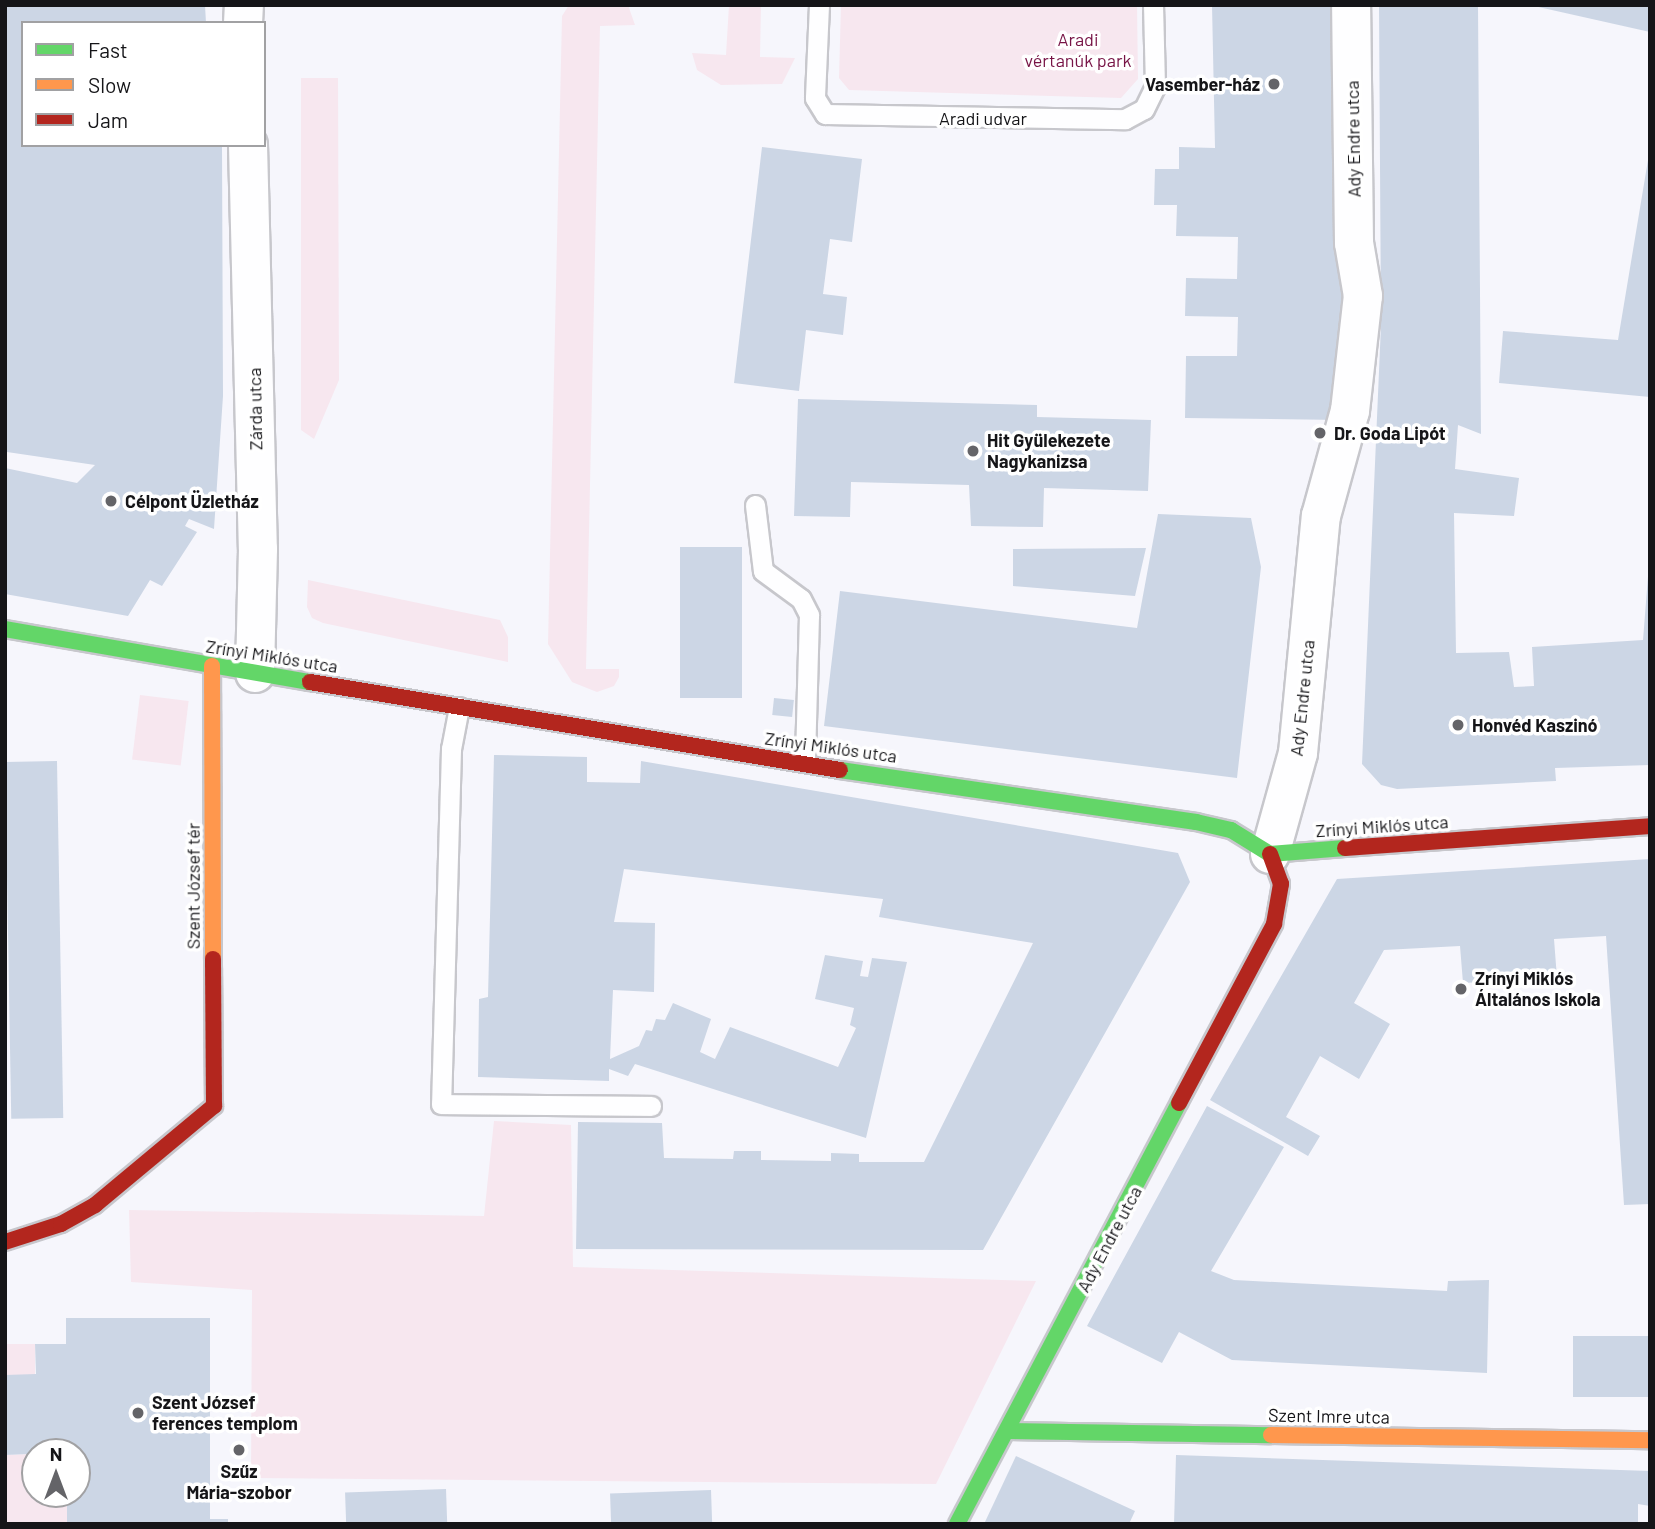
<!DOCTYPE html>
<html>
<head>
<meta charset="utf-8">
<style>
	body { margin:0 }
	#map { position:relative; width:1655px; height:1529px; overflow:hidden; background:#f6f6fc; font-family:Barlow,sans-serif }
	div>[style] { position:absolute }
	.green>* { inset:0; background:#f7e7ef; transform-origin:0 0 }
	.building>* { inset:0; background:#ccd6e5; transform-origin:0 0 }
	.roads { filter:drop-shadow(2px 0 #c7c7cc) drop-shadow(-2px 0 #c7c7cc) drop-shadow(0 2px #c7c7cc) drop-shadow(0 -2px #c7c7cc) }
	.lane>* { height:19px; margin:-9.5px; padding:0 9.5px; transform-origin:9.5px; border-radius:9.5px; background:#fefeff }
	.street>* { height:38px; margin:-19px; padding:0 19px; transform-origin:19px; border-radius:19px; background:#fefeff }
	.fast>* { height:16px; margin:-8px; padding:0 8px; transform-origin:8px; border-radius:8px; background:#63d668 }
	.slow>* { height:16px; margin:-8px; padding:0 8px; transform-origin:8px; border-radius:8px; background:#ff974d }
	.jam>* { height:16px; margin:-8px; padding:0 8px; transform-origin:8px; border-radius:8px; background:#b3261e }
	.dots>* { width:19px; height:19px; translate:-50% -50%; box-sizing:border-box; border:4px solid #fff; border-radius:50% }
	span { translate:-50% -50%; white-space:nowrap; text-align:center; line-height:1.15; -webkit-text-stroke:7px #fff; paint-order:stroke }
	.park-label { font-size:18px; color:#771446 }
	.poi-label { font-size:18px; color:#151518; font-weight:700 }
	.right { translate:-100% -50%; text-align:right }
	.left { translate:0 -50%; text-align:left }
	.street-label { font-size:18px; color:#151518 }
	.frame { position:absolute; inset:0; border:7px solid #151518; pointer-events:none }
	.legend { position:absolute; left:21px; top:21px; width:245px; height:126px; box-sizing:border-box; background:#fff; border:2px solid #a1a1a3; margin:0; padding:9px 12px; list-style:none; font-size:21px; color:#151518 }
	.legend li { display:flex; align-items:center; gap:14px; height:35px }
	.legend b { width:35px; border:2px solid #a1a1a3 }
	.north { position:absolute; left:21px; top:1438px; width:70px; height:70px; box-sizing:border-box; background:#fff; border:2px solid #a1a1a3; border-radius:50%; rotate:0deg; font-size:19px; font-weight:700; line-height:28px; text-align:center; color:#151518 }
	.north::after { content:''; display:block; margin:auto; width:24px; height:32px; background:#646468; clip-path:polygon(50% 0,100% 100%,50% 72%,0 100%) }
</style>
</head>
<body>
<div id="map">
	<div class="green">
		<i style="clip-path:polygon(569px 5px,628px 5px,635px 25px,600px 26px,586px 669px,619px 669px,619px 677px,614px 686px,597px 692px,572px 682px,548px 644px,562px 16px)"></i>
		<i style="clip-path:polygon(729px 5px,761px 5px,760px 57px,795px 58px,782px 84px,721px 85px,697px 70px,692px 53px,726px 55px)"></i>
		<i style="clip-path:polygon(841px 5px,1137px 5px,1138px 79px,1121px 98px,849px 90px,839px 78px)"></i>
		<i style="clip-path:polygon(301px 78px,338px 78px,339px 380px,314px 439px,301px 430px)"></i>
		<i style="clip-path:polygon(308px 580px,500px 620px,508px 637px,508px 662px,323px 623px,312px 618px,307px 607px)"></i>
		<i style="left:140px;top:695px;width:49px;height:65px;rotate:7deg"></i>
		<i style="clip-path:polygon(494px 1121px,571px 1125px,573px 1267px,1036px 1281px,936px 1484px,251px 1478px,252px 1290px,131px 1282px,129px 1210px,484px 1216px)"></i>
		<i style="left:5px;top:1344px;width:30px;height:31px"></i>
		<i style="clip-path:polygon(35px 1454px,35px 1494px,67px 1494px,67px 1524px,5px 1524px,5px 1455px)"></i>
	</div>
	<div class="building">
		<i style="clip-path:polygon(5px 5px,205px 5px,206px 23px,23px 23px,23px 145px,222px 145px,223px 396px,214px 529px,189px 519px,185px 526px,197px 532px,162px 586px,150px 580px,128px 616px,5px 594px,5px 468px,77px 483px,95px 465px,7px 452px)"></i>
		<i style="clip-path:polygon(1212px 5px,1333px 5px,1354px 283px,1341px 420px,1185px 418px,1186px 356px,1237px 356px,1238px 317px,1185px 316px,1186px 278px,1237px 279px,1238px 237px,1176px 236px,1177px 205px,1154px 205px,1155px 169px,1179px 169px,1179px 147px,1215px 148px)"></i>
		<i style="clip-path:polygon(1379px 5px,1478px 5px,1481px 434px,1458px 425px,1455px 469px,1519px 478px,1514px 516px,1454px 513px,1456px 653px,1509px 652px,1514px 687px,1534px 686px,1532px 647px,1643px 640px,1650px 551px,1650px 765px,1555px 768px,1556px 781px,1397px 789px,1381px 785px,1362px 764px,1381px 325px)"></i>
		<i style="clip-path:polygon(1650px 5px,1650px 32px,1534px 6px,1534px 5px)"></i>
		<i style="clip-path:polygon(762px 147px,862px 159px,852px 242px,830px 239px,823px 294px,847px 297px,843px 335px,806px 330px,799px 391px,734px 383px)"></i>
		<i style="clip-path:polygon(1650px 148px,1650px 397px,1499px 383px,1503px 331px,1618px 340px)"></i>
		<i style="clip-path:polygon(798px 399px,1037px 405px,1037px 417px,1151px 420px,1148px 491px,1044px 488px,1043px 527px,971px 526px,969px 485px,851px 482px,850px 517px,794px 516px)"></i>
		<i style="clip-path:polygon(1158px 514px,1251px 518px,1261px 567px,1237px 778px,824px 726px,840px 591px,1137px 628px)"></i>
		<i style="left:680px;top:547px;width:62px;height:151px"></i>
		<i style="clip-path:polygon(1146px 548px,1135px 596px,1013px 586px,1013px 549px)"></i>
		<i style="left:774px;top:698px;width:20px;height:17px;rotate:6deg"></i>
		<i style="clip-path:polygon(494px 755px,587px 757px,587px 782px,640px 783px,641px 761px,1178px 853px,1190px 882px,983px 1250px,576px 1249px,578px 1122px,662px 1123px,664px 1158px,733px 1159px,734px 1151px,761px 1151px,761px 1160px,831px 1161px,831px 1153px,859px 1154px,859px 1162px,924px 1162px,1033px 943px,879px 917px,883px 899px,624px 869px,614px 922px,655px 923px,654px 992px,613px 990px,610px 1059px,639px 1046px,646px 1030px,652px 1031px,656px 1019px,665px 1020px,673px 1003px,711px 1019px,700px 1052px,715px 1059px,730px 1027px,838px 1067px,856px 1028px,850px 1025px,854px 1008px,815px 999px,825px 955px,863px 961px,860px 976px,868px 977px,872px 958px,907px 962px,866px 1138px,635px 1064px,628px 1076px,609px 1069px,609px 1081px,478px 1077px,479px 999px,488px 997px)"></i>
		<i style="left:57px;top:761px;width:357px;height:52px;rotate:89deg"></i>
		<i style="clip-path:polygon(1650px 859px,1650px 1204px,1624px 1205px,1606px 936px,1554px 939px,1557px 978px,1463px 983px,1460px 946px,1384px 950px,1354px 1003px,1390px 1024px,1359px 1079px,1320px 1056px,1286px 1117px,1320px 1136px,1308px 1156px,1210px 1100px,1337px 879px)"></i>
		<i style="clip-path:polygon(1207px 1106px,1284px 1147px,1211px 1271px,1234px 1280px,1447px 1291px,1448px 1281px,1489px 1280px,1487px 1373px,1232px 1360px,1179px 1332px,1162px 1363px,1087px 1326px)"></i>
		<i style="clip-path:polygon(66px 1318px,210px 1318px,210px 1519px,228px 1519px,228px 1524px,67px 1524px,67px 1494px,77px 1494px,77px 1452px,5px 1455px,5px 1375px,36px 1374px,35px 1344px,66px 1344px)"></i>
		<i style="left:1650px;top:1336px;width:61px;height:77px;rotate:90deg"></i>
		<i style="clip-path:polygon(1176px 1455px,1650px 1471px,1650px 1506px,1638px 1504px,1638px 1524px,1174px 1524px)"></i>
		<i style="clip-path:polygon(1016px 1456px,1135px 1511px,1129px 1524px,984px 1524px)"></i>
		<i style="left:446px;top:1489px;width:35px;height:101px;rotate:88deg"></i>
		<i style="left:711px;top:1490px;width:34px;height:101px;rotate:88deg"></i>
	</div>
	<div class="roads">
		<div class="lane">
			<i style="left:819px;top:5px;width:93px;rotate:92.5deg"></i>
			<i style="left:815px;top:98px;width:19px;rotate:58deg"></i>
			<i style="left:825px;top:114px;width:300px;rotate:1deg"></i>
			<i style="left:1125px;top:119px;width:21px;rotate:-28deg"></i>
			<i style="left:1144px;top:109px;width:25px;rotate:-64deg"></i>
			<i style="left:1155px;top:86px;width:81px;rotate:-91.4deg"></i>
			<i style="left:755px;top:505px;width:66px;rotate:83.1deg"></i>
			<i style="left:763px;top:571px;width:47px;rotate:36.4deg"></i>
			<i style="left:801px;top:599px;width:18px;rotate:63deg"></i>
			<i style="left:809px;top:615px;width:146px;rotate:91.6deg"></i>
			<i style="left:459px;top:707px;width:43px;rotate:100.8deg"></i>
			<i style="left:451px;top:749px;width:355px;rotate:91.6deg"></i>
			<i style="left:441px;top:1104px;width:210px;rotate:0.5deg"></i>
		</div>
		<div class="street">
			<i style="left:243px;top:23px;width:18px;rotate:-87deg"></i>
			<i style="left:248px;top:145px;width:404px;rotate:88.6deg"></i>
			<i style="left:258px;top:549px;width:124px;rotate:91.4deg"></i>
			<i style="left:1270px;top:854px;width:105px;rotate:-74.5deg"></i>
			<i style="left:1298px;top:753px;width:238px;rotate:-84.5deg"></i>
			<i style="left:1321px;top:516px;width:109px;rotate:-74.6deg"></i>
			<i style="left:1350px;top:411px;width:116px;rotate:-83.6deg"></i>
			<i style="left:1363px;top:296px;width:54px;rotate:-99.6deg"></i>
			<i style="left:1354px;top:243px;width:238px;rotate:-90.7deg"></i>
		</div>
		<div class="fast">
			<i style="left:5px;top:629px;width:310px;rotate:9.9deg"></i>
			<i style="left:840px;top:770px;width:360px;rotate:8.3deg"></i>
			<i style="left:1196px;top:822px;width:36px;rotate:13deg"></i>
			<i style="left:1231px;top:830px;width:46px;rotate:31.6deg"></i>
			<i style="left:1270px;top:854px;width:75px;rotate:-4.6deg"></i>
			<i style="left:1008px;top:1431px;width:263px;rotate:0.9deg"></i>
			<i style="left:957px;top:1524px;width:476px;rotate:-62.2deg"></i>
		</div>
		<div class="slow">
			<i style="left:212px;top:666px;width:293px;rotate:89.8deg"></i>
			<i style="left:1271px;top:1435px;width:379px;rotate:0.8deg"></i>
		</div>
		<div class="jam">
			<i style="left:310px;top:682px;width:537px;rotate:9.43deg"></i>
			<i style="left:1345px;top:848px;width:306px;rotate:-4.1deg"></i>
			<i style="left:1179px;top:1103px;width:203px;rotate:-62deg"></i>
			<i style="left:1274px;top:924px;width:41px;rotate:-80.1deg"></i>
			<i style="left:1281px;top:884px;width:32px;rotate:-110deg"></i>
			<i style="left:5px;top:1242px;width:59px;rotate:-17.8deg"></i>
			<i style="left:61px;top:1224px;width:39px;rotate:-29deg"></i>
			<i style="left:95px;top:1205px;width:155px;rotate:-39.8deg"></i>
			<i style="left:214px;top:1106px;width:147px;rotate:-90.4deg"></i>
		</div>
	</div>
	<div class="dots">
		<i style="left:1274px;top:84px;background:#646468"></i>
		<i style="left:1320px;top:433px;background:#646468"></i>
		<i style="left:973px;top:451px;background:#646468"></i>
		<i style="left:111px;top:501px;background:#646468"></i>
		<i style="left:1458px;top:725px;background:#646468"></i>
		<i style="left:1461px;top:989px;background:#646468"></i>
		<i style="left:138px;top:1413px;background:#646468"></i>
		<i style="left:239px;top:1450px;background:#646468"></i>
	</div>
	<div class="park-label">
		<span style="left:1078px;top:50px">Aradi<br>vértanúk park</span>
	</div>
	<div class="poi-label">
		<span class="right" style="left:1260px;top:84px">Vasember-ház</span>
		<span class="left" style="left:1334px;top:433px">Dr. Goda Lipót</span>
		<span class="left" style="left:987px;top:451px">Hit Gyülekezete<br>Nagykanizsa</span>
		<span class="left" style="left:125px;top:501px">Célpont Üzletház</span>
		<span class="left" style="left:1472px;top:725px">Honvéd Kaszinó</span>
		<span class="left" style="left:1475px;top:989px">Zrínyi Miklós<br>Általános Iskola</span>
		<span class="left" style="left:152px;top:1413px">Szent József<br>ferences templom</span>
		<span style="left:239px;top:1482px">Szűz<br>Mária-szobor</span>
	</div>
	<div class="street-label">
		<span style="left:983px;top:118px">Aradi udvar</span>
		<span style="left:1353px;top:139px;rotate:-91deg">Ady Endre utca</span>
		<span style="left:255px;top:409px;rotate:-91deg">Zárda utca</span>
		<span style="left:272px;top:656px;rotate:9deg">Zrínyi Miklós utca</span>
		<span style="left:1302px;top:698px;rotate:-84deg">Ady Endre utca</span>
		<span style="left:831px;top:747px;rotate:8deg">Zrínyi Miklós utca</span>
		<span style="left:1382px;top:826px;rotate:-4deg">Zrínyi Miklós utca</span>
		<span style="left:193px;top:886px;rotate:-90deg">Szent József tér</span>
		<span style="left:1109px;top:1239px;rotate:-62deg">Ady Endre utca</span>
		<span style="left:1329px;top:1416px;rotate:1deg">Szent Imre utca</span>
	</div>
	<div class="frame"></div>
	<ul class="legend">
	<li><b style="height:9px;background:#63d668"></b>Fast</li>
	<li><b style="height:9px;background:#ff974d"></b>Slow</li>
	<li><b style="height:9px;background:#b3261e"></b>Jam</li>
	</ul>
	<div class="north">N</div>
</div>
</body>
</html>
